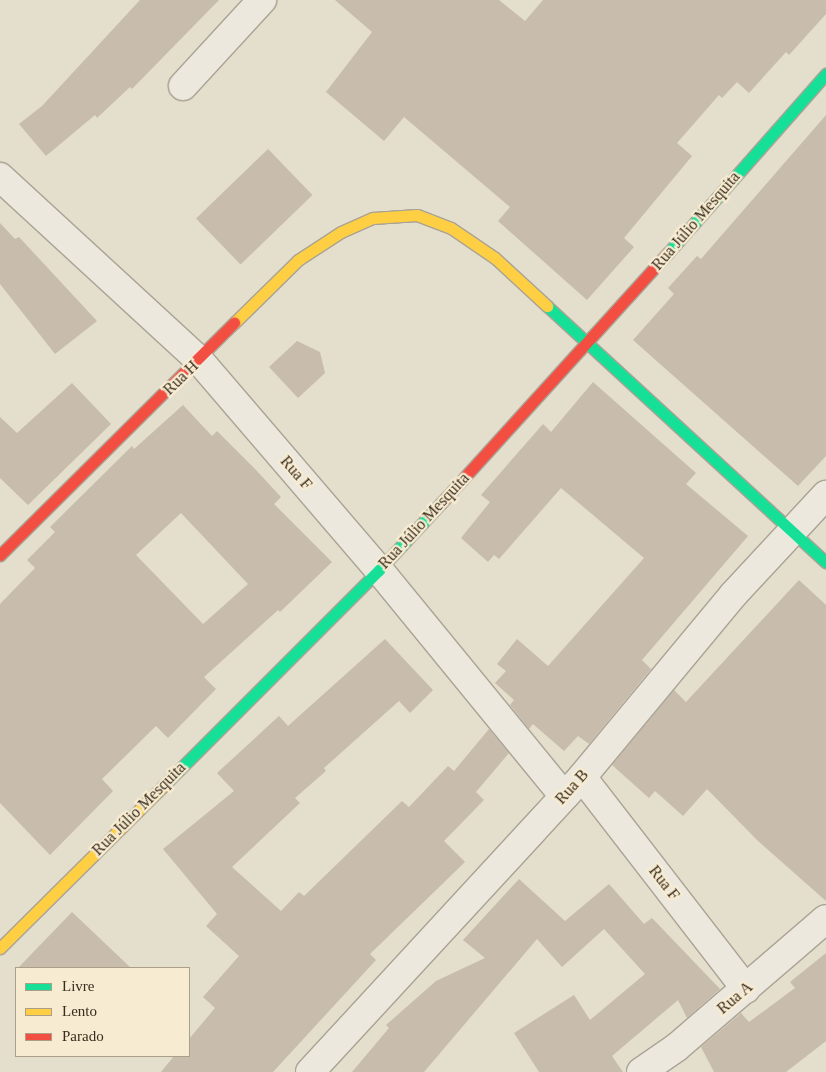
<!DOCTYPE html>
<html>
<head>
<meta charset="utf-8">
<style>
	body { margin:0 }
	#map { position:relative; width:826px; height:1072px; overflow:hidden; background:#e4decc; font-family:"Times New Roman",serif }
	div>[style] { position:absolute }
	.building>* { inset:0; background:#c8bcad; transform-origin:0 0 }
	.roads { filter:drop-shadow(1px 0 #aaa395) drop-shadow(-1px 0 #aaa395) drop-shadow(0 1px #aaa395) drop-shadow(0 -1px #aaa395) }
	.street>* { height:28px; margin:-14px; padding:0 14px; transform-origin:14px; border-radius:14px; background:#ece8de }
	.fast>* { height:11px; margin:-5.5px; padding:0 5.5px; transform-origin:5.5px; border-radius:5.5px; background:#16e098 }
	.slow>* { height:11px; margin:-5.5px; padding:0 5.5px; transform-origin:5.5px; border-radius:5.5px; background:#ffcf43 }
	.jam>* { height:11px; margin:-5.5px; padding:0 5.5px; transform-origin:5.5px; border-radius:5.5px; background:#f24e42 }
	span { translate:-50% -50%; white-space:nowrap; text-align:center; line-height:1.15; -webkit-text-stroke:4.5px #f7ecd1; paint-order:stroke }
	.street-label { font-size:16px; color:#392b1d }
	.legend { position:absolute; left:15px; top:967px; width:175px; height:90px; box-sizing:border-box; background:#f7ecd1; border:1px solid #ab9f89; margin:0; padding:6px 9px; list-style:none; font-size:15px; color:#392b1d }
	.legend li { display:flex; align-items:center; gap:10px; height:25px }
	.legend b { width:25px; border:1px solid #ab9f89 }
</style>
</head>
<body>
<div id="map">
	<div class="building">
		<i style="clip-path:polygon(140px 0,219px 0,132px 89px,130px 87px,97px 118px,95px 115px,46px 156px,19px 124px,42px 106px)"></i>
		<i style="clip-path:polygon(335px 0,499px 0,525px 21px,543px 0,826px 0,826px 14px,789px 55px,786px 52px,749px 93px,737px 82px,722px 98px,719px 95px,677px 143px,692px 156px,624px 238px,634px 247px,587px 300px,498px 221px,510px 207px,404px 117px,384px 141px,326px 92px,372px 32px)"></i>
		<i style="clip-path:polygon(826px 115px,826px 456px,798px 486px,633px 340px,674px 294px,668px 288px,697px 256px,701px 259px)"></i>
		<i style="left:268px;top:149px;width:64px;height:100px;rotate:46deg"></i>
		<i style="clip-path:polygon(0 223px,15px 239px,19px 237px,97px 321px,55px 354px,0 284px)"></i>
		<i style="clip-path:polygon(297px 341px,320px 352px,325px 373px,298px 398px,269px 367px)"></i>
		<i style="clip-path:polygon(593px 382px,696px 473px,686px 484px,748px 536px,642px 660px,651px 669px,589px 744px,578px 736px,564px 751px,533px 724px,529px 729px,510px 705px,514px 700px,495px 683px,506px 671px,497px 664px,517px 639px,548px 666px,644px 558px,561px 488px,499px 559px,494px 555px,488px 562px,461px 538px,490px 502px,481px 495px,543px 424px,551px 432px)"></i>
		<i style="clip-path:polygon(72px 383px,111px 424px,28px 505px,0 478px,0 417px,17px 433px)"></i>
		<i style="clip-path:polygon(evenodd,183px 405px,212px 436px,217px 431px,256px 470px,281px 497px,274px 504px,332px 562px,280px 612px,278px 610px,204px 677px,216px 689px,168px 738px,156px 726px,102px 779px,113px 791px,50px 855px,0 803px,0 604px,35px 568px,27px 560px,55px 532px,50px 527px,132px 446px,134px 449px,183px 405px,181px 513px,248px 584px,203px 624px,136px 555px,181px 513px)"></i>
		<i style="clip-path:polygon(799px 580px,826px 605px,826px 901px,758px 841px,707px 789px,683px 816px,655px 791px,649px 798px,612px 765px,674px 690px,686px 702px)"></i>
		<i style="clip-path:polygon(385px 639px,433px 690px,410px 713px,399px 701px,324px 768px,326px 771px,295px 798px,300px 803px,232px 867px,281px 911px,299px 892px,304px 896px,402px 801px,409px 807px,448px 766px,454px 771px,489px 729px,509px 753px,476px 792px,484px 800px,444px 841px,465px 862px,370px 954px,376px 960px,273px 1072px,161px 1072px,174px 1056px,189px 1056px,189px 1039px,215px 1008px,203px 997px,239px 956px,206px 926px,217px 914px,163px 849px,234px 791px,217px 773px,279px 716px,288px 726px)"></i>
		<i style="clip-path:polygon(519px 879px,565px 921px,609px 884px,644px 924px,652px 918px,720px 989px,687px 1018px,678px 1000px,612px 1056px,623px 1072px,539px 1072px,514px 1033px,574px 995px,590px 1020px,645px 974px,604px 929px,562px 967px,537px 939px,424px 1072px,352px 1072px,389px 1028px,386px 1025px,436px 981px,485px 958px,463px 940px)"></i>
		<i style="clip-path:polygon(72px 912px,131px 968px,18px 968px)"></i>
		<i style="clip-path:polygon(826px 953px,826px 1041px,786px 1072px,714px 1072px,701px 1047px,741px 1013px,749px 1022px,795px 988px,790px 982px)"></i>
	</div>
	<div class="roads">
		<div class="street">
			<i style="left:183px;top:86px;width:117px;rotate:-47.4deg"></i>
			<i style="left:0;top:177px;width:270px;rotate:42.6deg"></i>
			<i style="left:199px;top:360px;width:277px;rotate:49.4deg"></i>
			<i style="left:379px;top:570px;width:292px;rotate:50.7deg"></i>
			<i style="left:582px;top:777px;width:268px;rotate:52.3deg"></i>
			<i style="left:310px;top:1072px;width:401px;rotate:-47.3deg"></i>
			<i style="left:582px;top:777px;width:236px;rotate:-50.3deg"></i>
			<i style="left:733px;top:595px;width:137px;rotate:-47.1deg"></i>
			<i style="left:641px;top:1072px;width:44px;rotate:-34.8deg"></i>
			<i style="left:677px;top:1047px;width:196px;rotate:-40.7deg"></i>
		</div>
		<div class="fast">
			<i style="left:668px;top:253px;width:239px;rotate:-48.6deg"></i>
			<i style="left:547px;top:306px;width:379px;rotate:42.6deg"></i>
			<i style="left:163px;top:786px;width:305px;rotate:-45deg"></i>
			<i style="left:379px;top:570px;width:93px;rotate:-47.2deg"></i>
		</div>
		<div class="slow">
			<i style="left:234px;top:323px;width:90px;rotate:-44.5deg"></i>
			<i style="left:298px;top:260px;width:51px;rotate:-33.1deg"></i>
			<i style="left:341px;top:232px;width:35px;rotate:-24deg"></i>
			<i style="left:373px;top:218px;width:44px;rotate:-3.9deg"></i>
			<i style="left:417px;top:215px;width:36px;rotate:21deg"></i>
			<i style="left:451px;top:228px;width:53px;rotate:34.3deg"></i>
			<i style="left:495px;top:258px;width:71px;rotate:42.7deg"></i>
			<i style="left:0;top:948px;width:230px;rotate:-44.8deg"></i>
		</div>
		<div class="jam">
			<i style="left:442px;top:502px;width:336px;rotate:-47.8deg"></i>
			<i style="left:0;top:555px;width:330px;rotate:-44.8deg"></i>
		</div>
	</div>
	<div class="street-label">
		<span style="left:696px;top:221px;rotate:-49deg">Rua Júlio Mesquita</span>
		<span style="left:181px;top:378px;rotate:-44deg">Rua H</span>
		<span style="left:296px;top:473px;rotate:49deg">Rua F</span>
		<span style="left:424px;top:521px;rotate:-47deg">Rua Júlio Mesquita</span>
		<span style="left:572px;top:787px;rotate:-48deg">Rua B</span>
		<span style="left:139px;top:809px;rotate:-45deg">Rua Júlio Mesquita</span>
		<span style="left:664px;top:883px;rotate:52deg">Rua F</span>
		<span style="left:735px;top:998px;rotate:-40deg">Rua A</span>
	</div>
	<ul class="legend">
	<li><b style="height:6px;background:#16e098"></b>Livre</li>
	<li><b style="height:6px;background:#ffcf43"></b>Lento</li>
	<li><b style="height:6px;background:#f24e42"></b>Parado</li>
	</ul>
</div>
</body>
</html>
